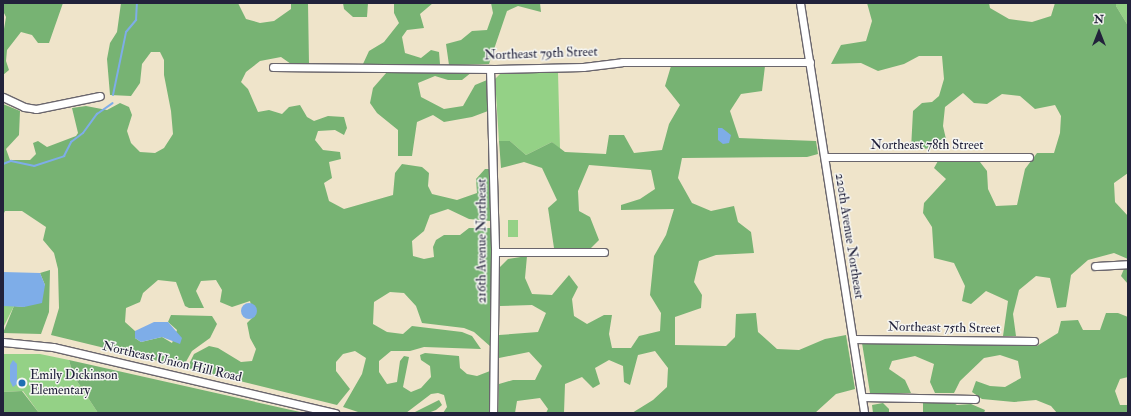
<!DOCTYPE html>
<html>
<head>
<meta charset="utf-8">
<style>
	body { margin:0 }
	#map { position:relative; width:1131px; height:416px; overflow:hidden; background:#efe4ca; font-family:"IM FELL Double Pica",serif }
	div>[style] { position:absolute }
	.green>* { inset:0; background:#94d186; transform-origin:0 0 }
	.forest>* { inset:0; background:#77b373 }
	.water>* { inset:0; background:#7eade8 }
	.round { border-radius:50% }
	.stream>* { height:2px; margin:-1px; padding:0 1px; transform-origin:1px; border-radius:1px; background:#7eade8 }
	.roads { filter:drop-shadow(1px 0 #6a666d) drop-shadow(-1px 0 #6a666d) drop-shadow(0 1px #6a666d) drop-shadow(0 -1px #6a666d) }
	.minor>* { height:7px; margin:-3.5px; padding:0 3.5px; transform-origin:3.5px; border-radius:3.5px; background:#fff }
	.dots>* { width:11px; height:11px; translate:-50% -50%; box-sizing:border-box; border:2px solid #f6f6f2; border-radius:50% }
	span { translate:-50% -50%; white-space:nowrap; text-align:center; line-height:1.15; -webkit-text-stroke:3px #f6f6f2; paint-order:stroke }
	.street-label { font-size:13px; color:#22223b }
	.poi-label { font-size:13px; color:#22223b }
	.left { translate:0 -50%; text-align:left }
	.frame { position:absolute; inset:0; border:4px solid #22223b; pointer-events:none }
	.north { position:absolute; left:1079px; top:12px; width:40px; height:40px; -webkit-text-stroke:3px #f6f6f2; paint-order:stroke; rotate:0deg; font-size:11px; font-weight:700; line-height:16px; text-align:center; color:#22223b }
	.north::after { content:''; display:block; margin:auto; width:14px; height:18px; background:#22223b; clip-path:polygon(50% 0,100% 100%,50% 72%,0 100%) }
</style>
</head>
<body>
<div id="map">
	<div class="green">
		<i style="clip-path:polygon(1116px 3px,1128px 3px,1128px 45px,1127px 24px,1116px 6px)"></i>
		<i style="clip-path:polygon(558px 72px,560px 149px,552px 142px,526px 155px,510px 141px,499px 141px,495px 79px,501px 73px)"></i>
		<i style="left:508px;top:220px;width:10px;height:17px"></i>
		<i style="clip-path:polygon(3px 306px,14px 306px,3px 328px)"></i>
		<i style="clip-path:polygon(3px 354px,40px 354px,69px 360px,73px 375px,98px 413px,39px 413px,23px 391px,3px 392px)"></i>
	</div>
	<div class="forest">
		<i style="clip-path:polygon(3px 3px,63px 3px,49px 43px,38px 43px,32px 35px,21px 32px,7px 50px,6px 61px,9px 70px,3px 75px,3px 35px,6px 17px,3px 11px)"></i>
		<i style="clip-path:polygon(121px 3px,238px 3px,246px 19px,260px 23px,274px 21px,291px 9px,291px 3px,308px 3px,309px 64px,291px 64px,281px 57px,260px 61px,246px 72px,241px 82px,248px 89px,258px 112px,269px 110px,282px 114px,289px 107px,300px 105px,307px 117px,314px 121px,328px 116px,344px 117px,347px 128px,344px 135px,335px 130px,318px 131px,315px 140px,323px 150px,340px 152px,341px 159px,329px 162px,332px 178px,324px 183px,329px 201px,344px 209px,393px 195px,395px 173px,402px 164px,422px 167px,429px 173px,428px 186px,432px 194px,457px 200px,477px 193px,476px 179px,485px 169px,490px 169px,490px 221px,469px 219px,448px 209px,430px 215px,424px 231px,412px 241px,413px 256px,424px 259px,434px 257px,433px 247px,436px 240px,444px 235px,460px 235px,469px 228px,491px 228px,491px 347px,474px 332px,464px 328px,422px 323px,416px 306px,404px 293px,390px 292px,374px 302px,373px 324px,387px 332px,403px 334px,412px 326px,462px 332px,472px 336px,481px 349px,424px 347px,410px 351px,391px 351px,379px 361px,379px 372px,387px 384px,397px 382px,400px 361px,404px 356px,409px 357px,403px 387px,411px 392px,421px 388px,431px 377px,430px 366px,421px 360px,420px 355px,425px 353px,459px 356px,460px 368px,467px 374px,477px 376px,490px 371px,489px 413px,443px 413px,447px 407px,444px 395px,438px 393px,431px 394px,406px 413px,361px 413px,343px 407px,362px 374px,366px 358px,355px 351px,343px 354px,336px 362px,336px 371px,350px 389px,337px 405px,187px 368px,194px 354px,209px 346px,218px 348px,241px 362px,252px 361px,256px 349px,250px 338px,247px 323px,254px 316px,250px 301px,232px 307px,220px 302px,222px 290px,216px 280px,201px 281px,196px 291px,204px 308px,189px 308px,185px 306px,176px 282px,158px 280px,143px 293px,140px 302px,126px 308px,125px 322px,135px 331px,135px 338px,141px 342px,162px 337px,172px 343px,177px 330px,168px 322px,171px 315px,212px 316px,217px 324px,210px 338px,192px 351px,183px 367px,51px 335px,59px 308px,58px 269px,54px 253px,43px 240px,46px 227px,22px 211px,5px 211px,3px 215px,3px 104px,20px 111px,19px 135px,6px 149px,10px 160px,30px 160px,36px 154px,33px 143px,38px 141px,47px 147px,76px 136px,78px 133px,72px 108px,86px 106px,107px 110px,120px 103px,129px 107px,132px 115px,127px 131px,131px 143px,140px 152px,155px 153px,164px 148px,173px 134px,171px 111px,164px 75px,164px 60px,160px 52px,151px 52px,142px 64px,140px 83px,131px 96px,110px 95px,107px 59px,110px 43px,117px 32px)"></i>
		<i style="clip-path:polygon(343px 3px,368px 3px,367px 17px,353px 17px,344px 9px)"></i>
		<i style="clip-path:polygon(394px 3px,433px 3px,420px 14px,424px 28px,407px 30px,402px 37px,405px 53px,421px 58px,431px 50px,439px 52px,440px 64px,363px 64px,369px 51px,384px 42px,399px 23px,394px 13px)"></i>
		<i style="clip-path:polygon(491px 3px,540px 3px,541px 12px,518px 6px,507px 11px,489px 64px,449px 65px,446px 44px,461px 40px,472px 31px,487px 30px,493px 13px)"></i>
		<i style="clip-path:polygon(867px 3px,989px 3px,990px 8px,1009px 19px,1032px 22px,1051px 16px,1055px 3px,1116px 3px,1116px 6px,1127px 24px,1128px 173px,1114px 183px,1115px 202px,1128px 216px,1128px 259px,1114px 253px,1088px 260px,1071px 275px,1066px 307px,1057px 308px,1050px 278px,1036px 276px,1019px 290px,1013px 314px,1016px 336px,1003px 336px,1008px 301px,986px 291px,971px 304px,962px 301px,965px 286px,954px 263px,934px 258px,932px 227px,923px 213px,924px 203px,946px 179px,934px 168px,938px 161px,980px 162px,987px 171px,988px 189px,996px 206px,1017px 205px,1025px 169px,1037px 153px,1054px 153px,1060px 133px,1061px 116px,1055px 105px,1035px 109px,1020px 96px,1002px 94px,987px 104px,974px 103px,963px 93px,945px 107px,943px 126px,948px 148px,911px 149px,913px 111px,922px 103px,932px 102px,939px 96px,944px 79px,942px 56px,919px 56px,904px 64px,878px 71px,861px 63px,831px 64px,841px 45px,866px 41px,872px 21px)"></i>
		<i style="clip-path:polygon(671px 66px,765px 66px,762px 91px,741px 94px,730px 111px,739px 138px,816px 141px,818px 154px,807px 157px,682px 158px,678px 178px,692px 203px,711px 211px,734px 206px,738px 222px,751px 232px,754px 253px,716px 255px,699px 261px,694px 282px,702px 295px,701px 308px,675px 317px,675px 345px,726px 346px,735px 337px,736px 314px,756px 313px,758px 332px,777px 349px,799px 350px,825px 339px,846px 335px,855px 389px,836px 394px,815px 413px,632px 413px,653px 400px,667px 387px,668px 368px,655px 351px,638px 355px,630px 385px,624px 382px,623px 366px,609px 360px,595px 368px,600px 384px,593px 388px,582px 377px,565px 384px,564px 413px,546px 413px,548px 409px,540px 398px,517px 401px,515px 413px,498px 413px,499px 384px,513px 380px,535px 380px,542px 366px,529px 352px,499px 358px,499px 335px,538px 332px,546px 313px,532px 305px,500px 306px,500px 267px,508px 259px,527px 256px,525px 278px,532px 294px,552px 295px,569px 275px,578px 287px,572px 299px,574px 316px,587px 324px,604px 315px,612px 315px,609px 334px,612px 348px,631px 348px,639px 336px,660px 331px,661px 313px,650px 295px,654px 256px,666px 235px,674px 209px,621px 210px,621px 205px,640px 199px,655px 189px,651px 170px,589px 165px,578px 191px,579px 211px,590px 217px,599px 240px,591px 248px,554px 248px,548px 208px,557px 200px,542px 168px,524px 162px,501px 168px,499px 141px,510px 141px,526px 155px,552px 142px,565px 152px,606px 154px,609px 135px,624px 135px,634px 153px,662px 150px,669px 124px,680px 105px,665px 86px)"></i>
		<i style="clip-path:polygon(387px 72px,472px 72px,462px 80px,448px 80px,435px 76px,418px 83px,421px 97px,444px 109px,463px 106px,475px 85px,487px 80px,488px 111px,472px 117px,444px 122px,433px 115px,417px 122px,412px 156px,398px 156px,398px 130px,377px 113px,370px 103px,373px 88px)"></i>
		<i style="clip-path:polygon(1124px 269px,1128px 269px,1128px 284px,1121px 276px)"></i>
		<i style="clip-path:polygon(50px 270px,49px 312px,41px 334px,3px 333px,14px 306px,24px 307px,45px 285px,40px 273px)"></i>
		<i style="clip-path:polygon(1106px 313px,1118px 313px,1128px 317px,1128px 377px,1120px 379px,1115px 391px,1120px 405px,1128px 405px,1128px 413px,1057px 413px,1051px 406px,1036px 400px,1014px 402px,982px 399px,972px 392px,976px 381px,990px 386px,1005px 387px,1021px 378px,1018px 361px,1000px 355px,984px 358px,960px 381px,954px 393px,935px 393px,930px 382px,934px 364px,915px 356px,892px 361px,889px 369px,905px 380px,911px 393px,870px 393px,862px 343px,1037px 346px,1058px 333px,1061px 321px,1078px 320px,1083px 330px,1100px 330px)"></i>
		<i style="clip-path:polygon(69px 360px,291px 410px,305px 413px,98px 413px,73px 375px)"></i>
		<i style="clip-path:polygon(22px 391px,39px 413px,3px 413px,4px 392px)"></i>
		<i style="clip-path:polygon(439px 400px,442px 405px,436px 410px,428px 413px,413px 413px)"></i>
		<i style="clip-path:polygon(923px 400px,950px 401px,957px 405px,971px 404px,985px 410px,984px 413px,923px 413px)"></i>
		<i style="clip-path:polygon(883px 403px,889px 409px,889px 413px,873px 413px,872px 405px)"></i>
	</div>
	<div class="water">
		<i style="clip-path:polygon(718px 128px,722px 128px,731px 135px,729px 143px,723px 144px,718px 140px)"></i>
		<i style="clip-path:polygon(3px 272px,40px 273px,45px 285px,42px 303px,24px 307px,3px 306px)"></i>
		<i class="round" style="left:241px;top:303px;width:16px;height:16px"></i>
		<i style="clip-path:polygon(154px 322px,168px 322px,182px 338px,180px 344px,162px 337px,141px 342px,135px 338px,135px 331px)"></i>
		<i style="clip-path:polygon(13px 360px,17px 364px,17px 384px,13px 387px,10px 381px,10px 365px)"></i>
	</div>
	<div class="stream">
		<i style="left:113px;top:95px;width:64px;rotate:-78.3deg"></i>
		<i style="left:126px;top:32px;width:16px;rotate:-50deg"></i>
		<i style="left:136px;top:20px;width:17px;rotate:-87deg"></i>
		<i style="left:3px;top:164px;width:9px;rotate:-21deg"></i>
		<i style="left:11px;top:161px;width:24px;rotate:12deg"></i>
		<i style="left:34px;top:166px;width:32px;rotate:-18deg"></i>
		<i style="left:64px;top:156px;width:16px;rotate:-63deg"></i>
		<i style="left:71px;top:142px;width:15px;rotate:-37deg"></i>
		<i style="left:83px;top:133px;width:24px;rotate:-54deg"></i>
		<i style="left:97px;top:114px;width:19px;rotate:-35deg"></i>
	</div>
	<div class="roads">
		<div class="minor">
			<i style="left:800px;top:3px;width:415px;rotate:81.1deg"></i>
			<i style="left:273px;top:67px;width:222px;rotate:0.5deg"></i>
			<i style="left:495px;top:69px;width:88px;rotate:-1.3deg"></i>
			<i style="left:583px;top:67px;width:39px;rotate:-7deg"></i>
			<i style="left:622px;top:62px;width:188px"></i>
			<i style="left:490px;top:69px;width:183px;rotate:88.4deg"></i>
			<i style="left:495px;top:252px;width:161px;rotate:90.7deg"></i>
			<i style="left:3px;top:97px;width:23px;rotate:25deg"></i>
			<i style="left:24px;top:107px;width:12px;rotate:9deg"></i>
			<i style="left:36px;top:109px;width:65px;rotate:-11.5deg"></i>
			<i style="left:825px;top:157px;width:204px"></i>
			<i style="left:495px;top:252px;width:109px"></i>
			<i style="left:1095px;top:266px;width:33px;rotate:-3deg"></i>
			<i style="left:853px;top:339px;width:181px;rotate:0.6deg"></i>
			<i style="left:3px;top:342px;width:50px;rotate:5.7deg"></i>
			<i style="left:53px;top:347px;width:290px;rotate:13.2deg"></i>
			<i style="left:862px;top:397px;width:113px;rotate:1deg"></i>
		</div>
	</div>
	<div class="dots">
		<i style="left:22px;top:383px;background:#1f6fb2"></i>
	</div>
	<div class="street-label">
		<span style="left:541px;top:54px;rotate:-2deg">Northeast 79th Street</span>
		<span style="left:927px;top:145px">Northeast 78th Street</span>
		<span style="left:849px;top:236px;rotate:81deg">220th Avenue Northeast</span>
		<span style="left:482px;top:241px;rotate:-90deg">216th Avenue Northeast</span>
		<span style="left:944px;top:328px;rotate:1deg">Northeast 75th Street</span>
		<span style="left:172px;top:362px;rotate:13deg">Northeast Union Hill Road</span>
	</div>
	<div class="poi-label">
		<span class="left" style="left:30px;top:383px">Emily Dickinson<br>Elementary</span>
	</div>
	<div class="frame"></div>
	<div class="north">N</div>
</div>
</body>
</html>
